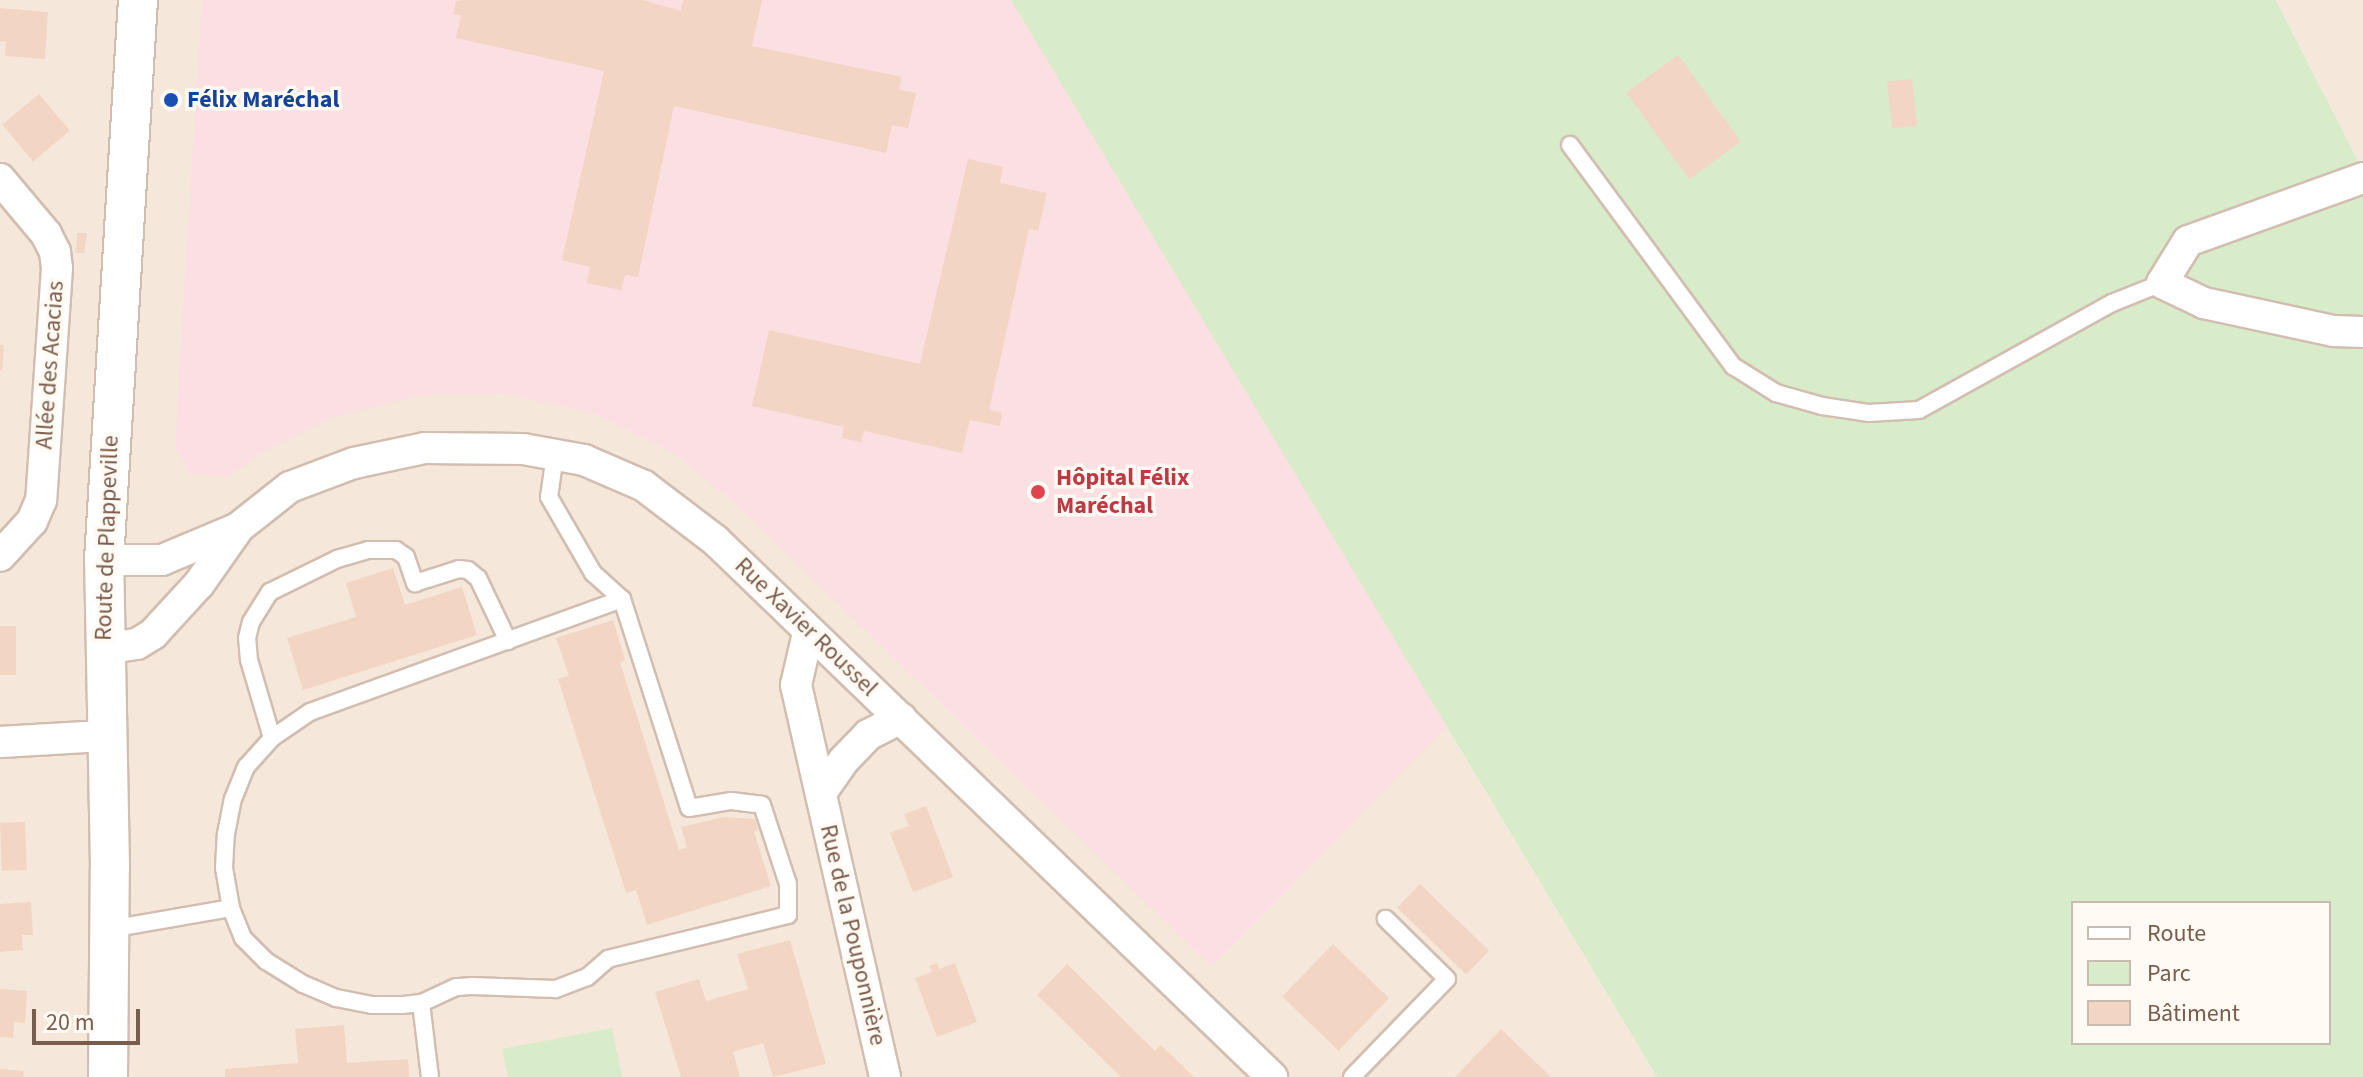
<!DOCTYPE html>
<html>
<head>
<meta charset="utf-8">
<style>
	body { margin:0 }
	#map { position:relative; width:2363px; height:1077px; overflow:hidden; background:#fdf6ec; font-family:"Source Sans 3",sans-serif }
	div>[style] { position:absolute }
	.residential>* { inset:0; background:#f5e8da }
	.medical>* { inset:0; background:#fbdfe3 }
	.green>* { inset:0; background:#d8ecc9 }
	.building>* { inset:0; background:#f3d5c3; transform-origin:0 0 }
	.roads { filter:drop-shadow(2px 0 #d1beb0) drop-shadow(-2px 0 #d1beb0) drop-shadow(0 2px #d1beb0) drop-shadow(0 -2px #d1beb0) }
	.service>* { height:16px; margin:-8px; padding:0 8px; transform-origin:8px; border-radius:8px; background:#fff }
	.minor>* { height:30px; margin:-15px; padding:0 15px; transform-origin:15px; border-radius:15px; background:#fff }
	.tertiary>* { height:38px; margin:-19px; padding:0 19px; transform-origin:19px; border-radius:19px; background:#fff }
	.dots>* { width:22px; height:22px; translate:-50% -50%; box-sizing:border-box; border:4px solid #fffaf3; border-radius:50% }
	span { translate:-50% -50%; white-space:nowrap; text-align:center; line-height:1.15; -webkit-text-stroke:7px #fffaf3; paint-order:stroke }
	.transit-label { font-size:24px; color:#164399; font-weight:700 }
	.left { translate:0 -50%; text-align:left }
	.street-label { font-size:24px; color:#7a5c4d }
	.health-label { font-size:24px; color:#be3a42; font-weight:700 }
	.legend { position:absolute; left:2071px; top:901px; width:260px; height:144px; box-sizing:border-box; background:#fffaf3; border:2px solid #cabbb1; margin:0; padding:10px 14px; list-style:none; font-size:24px; color:#7a5c4d }
	.legend li { display:flex; align-items:center; gap:16px; height:40px }
	.legend b { width:40px; border:2px solid #cabbb1 }
	.scale { position:absolute; left:32px; top:1009px; width:108px; height:36px; box-sizing:border-box; border:4px solid #7a5c4d; border-top:0; padding-left:10px; font-size:24px; line-height:28px; white-space:nowrap; color:#7a5c4d; -webkit-text-stroke:6px #fffaf3; paint-order:stroke }
</style>
</head>
<body>
<div id="map">
	<div class="residential">
		<i style="clip-path:polygon(0 0,1011px 0,1657px 1077px,0 1077px)"></i>
		<i style="clip-path:polygon(2276px 0,2363px 0,2363px 171px)"></i>
	</div>
	<div class="medical">
		<i style="clip-path:polygon(202px 0,1079px 0,1472px 701px,1212px 967px,740px 508px,672px 452px,592px 413px,506px 394px,418px 396px,334px 417px,264px 452px,227px 477px,190px 474px,176px 449px,177px 405px)"></i>
	</div>
	<div class="green">
		<i style="clip-path:polygon(evenodd,1011px 0,2276px 0,2363px 171px,2363px 1077px,1657px 1077px,1011px 0,2073px 903px,2329px 903px,2329px 1043px,2073px 1043px,2073px 903px)"></i>
		<i style="clip-path:polygon(612px 1028px,622px 1077px,508px 1077px,502px 1049px)"></i>
	</div>
	<div class="building">
		<i style="clip-path:polygon(464px 0,643px 0,681px 11px,683px 0,762px 0,752px 46px,902px 77px,899px 90px,916px 93px,908px 128px,892px 125px,886px 153px,674px 106px,638px 277px,625px 275px,621px 290px,587px 283px,590px 267px,562px 260px,604px 71px,456px 38px,461px 15px,453px 14px,456px 1px)"></i>
		<i style="clip-path:polygon(0 8px,48px 12px,45px 59px,5px 56px,6px 42px,0 41px)"></i>
		<i style="left:1678px;top:55px;width:107px;height:64px;rotate:54deg"></i>
		<i style="left:1912px;top:79px;width:47px;height:25px;rotate:84deg"></i>
		<i style="left:39px;top:94px;width:48px;height:48px;rotate:50deg"></i>
		<i style="clip-path:polygon(968px 159px,1003px 167px,1000px 183px,1047px 193px,1038px 231px,1029px 229px,989px 410px,1002px 413px,1000px 426px,970px 420px,962px 453px,864px 431px,861px 442px,842px 438px,844px 427px,752px 406px,769px 330px,920px 364px)"></i>
		<i style="clip-path:polygon(77px 233px,87px 233px,84px 253px,76px 253px)"></i>
		<i style="clip-path:polygon(0 345px,4px 345px,2px 370px,0 370px)"></i>
		<i style="clip-path:polygon(393px 568px,405px 605px,462px 587px,477px 635px,303px 690px,287px 638px,356px 617px,346px 583px)"></i>
		<i style="clip-path:polygon(613px 620px,625px 660px,620px 662px,679px 850px,687px 847px,681px 827px,724px 817px,755px 819px,758px 830px,754px 832px,771px 886px,647px 925px,636px 890px,626px 893px,558px 679px,569px 676px,556px 638px)"></i>
		<i style="left:0;top:626px;width:16px;height:49px"></i>
		<i style="clip-path:polygon(926px 806px,953px 877px,913px 892px,890px 833px,909px 826px,904px 814px)"></i>
		<i style="left:25px;top:822px;width:48px;height:25px;rotate:88deg"></i>
		<i style="left:1420px;top:884px;width:96px;height:33px;rotate:44deg"></i>
		<i style="clip-path:polygon(31px 902px,33px 935px,22px 935px,23px 950px,0 952px,0 904px)"></i>
		<i style="clip-path:polygon(790px 940px,826px 1064px,773px 1077px,763px 1043px,733px 1052px,740px 1077px,681px 1077px,655px 992px,699px 979px,706px 1001px,748px 989px,737px 954px)"></i>
		<i style="left:1333px;top:944px;width:78px;height:73px;rotate:44deg"></i>
		<i style="clip-path:polygon(937px 963px,939px 969px,955px 963px,977px 1022px,937px 1037px,915px 978px,932px 972px,929px 966px)"></i>
		<i style="clip-path:polygon(1067px 964px,1155px 1051px,1161px 1045px,1194px 1077px,1121px 1077px,1037px 995px)"></i>
		<i style="clip-path:polygon(0 989px,27px 991px,25px 1023px,14px 1022px,13px 1038px,0 1037px)"></i>
		<i style="clip-path:polygon(344px 1025px,347px 1063px,408px 1059px,409px 1077px,225px 1077px,225px 1069px,298px 1063px,295px 1029px)"></i>
		<i style="clip-path:polygon(1501px 1029px,1551px 1077px,1455px 1077px)"></i>
		<i style="clip-path:polygon(0 1069px,24px 1071px,23px 1077px,0 1077px)"></i>
	</div>
	<div class="roads">
		<div class="service">
			<i style="left:1570px;top:145px;width:275px;rotate:53.6deg"></i>
			<i style="left:1733px;top:366px;width:51px;rotate:32.1deg"></i>
			<i style="left:1776px;top:393px;width:48px;rotate:15.8deg"></i>
			<i style="left:1822px;top:406px;width:48px;rotate:8.5deg"></i>
			<i style="left:1869px;top:413px;width:50px;rotate:-3.4deg"></i>
			<i style="left:1919px;top:410px;width:221px;rotate:-29deg"></i>
			<i style="left:2112px;top:303px;width:54px;rotate:-21.8deg"></i>
			<i style="left:555px;top:455px;width:42px;rotate:98.1deg"></i>
			<i style="left:549px;top:497px;width:88px;rotate:59.9deg"></i>
			<i style="left:593px;top:573px;width:39px;rotate:42deg"></i>
			<i style="left:622px;top:599px;width:219px;rotate:72.2deg"></i>
			<i style="left:689px;top:808px;width:43px;rotate:-9.5deg"></i>
			<i style="left:731px;top:801px;width:31px;rotate:7deg"></i>
			<i style="left:762px;top:805px;width:83px;rotate:71.8deg"></i>
			<i style="left:788px;top:884px;width:31px;rotate:90deg"></i>
			<i style="left:788px;top:915px;width:185px;rotate:166.3deg"></i>
			<i style="left:608px;top:959px;width:28px;rotate:139deg"></i>
			<i style="left:587px;top:977px;width:34px;rotate:159deg"></i>
			<i style="left:555px;top:989px;width:83px;rotate:-177.9deg"></i>
			<i style="left:472px;top:986px;width:16px;rotate:176deg"></i>
			<i style="left:456px;top:987px;width:38px;rotate:155deg"></i>
			<i style="left:421px;top:1003px;width:20px;rotate:174deg"></i>
			<i style="left:401px;top:1005px;width:29px;rotate:180deg"></i>
			<i style="left:372px;top:1005px;width:37px;rotate:-169deg"></i>
			<i style="left:336px;top:998px;width:36px;rotate:-157deg"></i>
			<i style="left:303px;top:984px;width:44px;rotate:-148.1deg"></i>
			<i style="left:266px;top:961px;width:33px;rotate:-135deg"></i>
			<i style="left:243px;top:938px;width:32px;rotate:-112deg"></i>
			<i style="left:231px;top:908px;width:41px;rotate:-99.9deg"></i>
			<i style="left:224px;top:868px;width:34px;rotate:-87deg"></i>
			<i style="left:226px;top:834px;width:36px;rotate:-79deg"></i>
			<i style="left:233px;top:799px;width:35px;rotate:-68deg"></i>
			<i style="left:246px;top:767px;width:39px;rotate:-48deg"></i>
			<i style="left:272px;top:738px;width:46px;rotate:-34.4deg"></i>
			<i style="left:310px;top:712px;width:332px;rotate:-19.9deg"></i>
			<i style="left:272px;top:738px;width:81px;rotate:-106.4deg"></i>
			<i style="left:249px;top:660px;width:22px;rotate:-95deg"></i>
			<i style="left:247px;top:638px;width:16px;rotate:-76deg"></i>
			<i style="left:251px;top:622px;width:36px;rotate:-58deg"></i>
			<i style="left:270px;top:592px;width:75px;rotate:-26.2deg"></i>
			<i style="left:337px;top:559px;width:33px;rotate:-16deg"></i>
			<i style="left:369px;top:550px;width:27px"></i>
			<i style="left:396px;top:550px;width:12px;rotate:35deg"></i>
			<i style="left:406px;top:557px;width:28px;rotate:71deg"></i>
			<i style="left:415px;top:583px;width:46px;rotate:-17.7deg"></i>
			<i style="left:459px;top:569px;width:9px;rotate:6deg"></i>
			<i style="left:468px;top:570px;width:13px;rotate:39deg"></i>
			<i style="left:478px;top:578px;width:70px;rotate:64.5deg"></i>
			<i style="left:110px;top:929px;width:123px;rotate:-9.8deg"></i>
			<i style="left:421px;top:1003px;width:75px;rotate:83.1deg"></i>
			<i style="left:1352px;top:1077px;width:136px;rotate:-45.9deg"></i>
			<i style="left:1447px;top:979px;width:86px;rotate:-135.5deg"></i>
		</div>
		<div class="minor">
			<i style="left:2363px;top:178px;width:186px;rotate:160.2deg"></i>
			<i style="left:2188px;top:241px;width:49px;rotate:121.8deg"></i>
			<i style="left:2162px;top:283px;width:47px;rotate:25.5deg"></i>
			<i style="left:2204px;top:303px;width:133px;rotate:12.2deg"></i>
			<i style="left:2334px;top:331px;width:29px;rotate:2deg"></i>
			<i style="left:0;top:179px;width:72px;rotate:50.1deg"></i>
			<i style="left:46px;top:234px;width:20px;rotate:63deg"></i>
			<i style="left:55px;top:252px;width:16px;rotate:83deg"></i>
			<i style="left:57px;top:268px;width:233px;rotate:93.9deg"></i>
			<i style="left:41px;top:500px;width:23px;rotate:113deg"></i>
			<i style="left:32px;top:521px;width:47px;rotate:132.4deg"></i>
			<i style="left:104px;top:560px;width:58px"></i>
			<i style="left:162px;top:560px;width:82px;rotate:-22.8deg"></i>
			<i style="left:238px;top:528px;width:66px;rotate:-38.3deg"></i>
			<i style="left:290px;top:487px;width:68px;rotate:-20.6deg"></i>
			<i style="left:354px;top:463px;width:73px;rotate:-11.9deg"></i>
			<i style="left:425px;top:448px;width:98px;rotate:0.6deg"></i>
			<i style="left:523px;top:449px;width:62px;rotate:10.2deg"></i>
			<i style="left:584px;top:460px;width:65px;rotate:23.4deg"></i>
			<i style="left:644px;top:486px;width:89px;rotate:37.3deg"></i>
			<i style="left:715px;top:540px;width:774px;rotate:43.95deg"></i>
			<i style="left:808px;top:633px;width:53px;rotate:103deg"></i>
			<i style="left:796px;top:685px;width:402px;rotate:77.2deg"></i>
			<i style="left:104px;top:649px;width:33px;rotate:-9deg"></i>
			<i style="left:137px;top:644px;width:19px;rotate:-32deg"></i>
			<i style="left:153px;top:634px;width:68px;rotate:-47.4deg"></i>
			<i style="left:199px;top:584px;width:66px;rotate:-54.9deg"></i>
			<i style="left:0;top:742px;width:105px;rotate:-3.3deg"></i>
			<i style="left:821px;top:793px;width:40px;rotate:-55.1deg"></i>
			<i style="left:844px;top:760px;width:35px;rotate:-46deg"></i>
			<i style="left:868px;top:735px;width:37px;rotate:-27deg"></i>
		</div>
		<div class="tertiary">
			<i style="left:108px;top:1077px;width:210px;rotate:-89.5deg"></i>
			<i style="left:110px;top:867px;width:307px;rotate:-91.1deg"></i>
			<i style="left:104px;top:560px;width:561px;rotate:-86.53deg"></i>
		</div>
	</div>
	<div class="dots">
		<i style="left:171px;top:100px;background:#1a4fb4"></i>
		<i style="left:1038px;top:492px;background:#e0444e"></i>
	</div>
	<div class="transit-label">
		<span class="left" style="left:187px;top:100px">Félix Maréchal</span>
	</div>
	<div class="street-label">
		<span style="left:50px;top:365px;rotate:-86deg">Allée des Acacias</span>
		<span style="left:107px;top:538px;rotate:-88deg">Route de Plappeville</span>
		<span style="left:806px;top:627px;rotate:44deg">Rue Xavier Roussel</span>
		<span style="left:853px;top:935px;rotate:77deg">Rue de la Pouponnière</span>
	</div>
	<div class="health-label">
		<span class="left" style="left:1056px;top:492px">Hôpital Félix<br>Maréchal</span>
	</div>
	<ul class="legend">
	<li><b style="height:10px;background:#fff"></b>Route</li>
	<li><b style="height:22px;background:#d8ecc9"></b>Parc</li>
	<li><b style="height:22px;background:#f3d5c3"></b>Bâtiment</li>
	</ul>
	<div class="scale">20 m</div>
</div>
</body>
</html>
